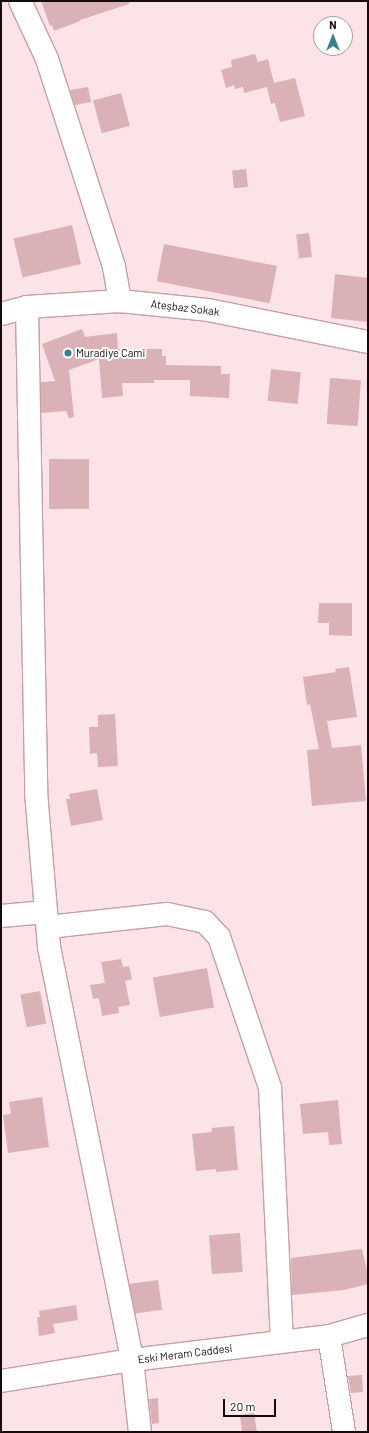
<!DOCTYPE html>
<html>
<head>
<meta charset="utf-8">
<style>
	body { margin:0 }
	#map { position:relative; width:369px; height:1433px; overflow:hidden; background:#fce3e7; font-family:Barlow,sans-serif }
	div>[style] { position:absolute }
	.building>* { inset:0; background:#d9b1b7; transform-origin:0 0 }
	.roads { filter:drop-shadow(1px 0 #c69fa5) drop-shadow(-1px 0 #c69fa5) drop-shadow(0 1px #c69fa5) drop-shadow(0 -1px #c69fa5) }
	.minor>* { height:22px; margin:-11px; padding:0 11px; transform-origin:11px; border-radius:11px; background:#fff }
	.dots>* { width:11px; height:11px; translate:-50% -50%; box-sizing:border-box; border:2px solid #fff; border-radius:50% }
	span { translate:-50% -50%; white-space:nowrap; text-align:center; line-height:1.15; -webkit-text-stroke:4px #fff; paint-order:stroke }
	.street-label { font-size:11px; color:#170a0c }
	.poi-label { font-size:11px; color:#170a0c }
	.left { translate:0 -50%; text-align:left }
	.frame { position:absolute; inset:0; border:2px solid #170a0c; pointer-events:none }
	.north { position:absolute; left:313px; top:16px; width:40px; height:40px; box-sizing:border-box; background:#fff; border:1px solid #a29d9e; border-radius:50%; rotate:0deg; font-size:11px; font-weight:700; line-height:16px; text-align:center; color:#170a0c }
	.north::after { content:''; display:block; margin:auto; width:14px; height:18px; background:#3a818b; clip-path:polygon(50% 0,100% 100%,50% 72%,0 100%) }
	.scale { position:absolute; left:223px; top:1399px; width:53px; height:18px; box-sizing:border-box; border:2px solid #170a0c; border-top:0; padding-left:5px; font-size:12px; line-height:14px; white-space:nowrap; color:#170a0c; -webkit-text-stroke:3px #fff; paint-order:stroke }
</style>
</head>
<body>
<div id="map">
	<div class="building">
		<i style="clip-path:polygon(41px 1px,129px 1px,129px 4px,80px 20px,80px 21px,54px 31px,52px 25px,50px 26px)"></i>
		<i style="clip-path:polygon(255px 54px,258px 62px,268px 59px,274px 83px,295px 78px,305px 116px,280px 122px,275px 103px,271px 104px,267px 87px,244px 93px,243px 87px,235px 89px,234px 85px,226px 88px,221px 70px,232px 67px,231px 60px)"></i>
		<i style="clip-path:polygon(88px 87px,91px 102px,75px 105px,70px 90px)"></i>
		<i style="left:121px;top:93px;width:34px;height:29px;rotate:75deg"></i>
		<i style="left:246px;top:169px;width:18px;height:14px;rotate:84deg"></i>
		<i style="left:72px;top:225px;width:40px;height:60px;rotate:77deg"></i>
		<i style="left:309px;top:233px;width:24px;height:13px;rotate:83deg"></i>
		<i style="left:164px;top:244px;width:115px;height:38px;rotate:11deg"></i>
		<i style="clip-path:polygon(335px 274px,368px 278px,368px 322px,331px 318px)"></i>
		<i style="clip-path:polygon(82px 329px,85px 337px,117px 333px,118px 349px,162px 349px,162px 356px,166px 356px,166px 365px,221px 366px,221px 374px,230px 374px,229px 398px,190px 396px,190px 380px,154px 380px,154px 383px,122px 383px,123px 396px,102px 398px,99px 359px,69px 370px,74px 417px,69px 418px,66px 411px,41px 413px,41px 382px,55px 381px,42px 344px)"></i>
		<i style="left:271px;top:369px;width:30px;height:32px;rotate:6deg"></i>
		<i style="left:330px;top:378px;width:31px;height:46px;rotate:4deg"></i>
		<i style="left:49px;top:459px;width:40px;height:50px"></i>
		<i style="clip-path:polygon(319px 603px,352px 603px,352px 636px,329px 635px,329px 623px,318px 623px)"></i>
		<i style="clip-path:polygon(349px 667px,357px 717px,327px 721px,332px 748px,361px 745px,366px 801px,312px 806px,307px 750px,319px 749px,310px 704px,307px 705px,303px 677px,336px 672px,335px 669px)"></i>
		<i style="clip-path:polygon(115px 714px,118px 766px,98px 767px,97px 753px,90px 754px,89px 727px,98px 727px,98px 715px)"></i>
		<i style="clip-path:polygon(97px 789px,103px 820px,71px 826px,66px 799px,70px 799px,69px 794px)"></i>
		<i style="clip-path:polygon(121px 959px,123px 967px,129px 966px,132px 979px,125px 981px,130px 1005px,118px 1007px,119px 1013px,102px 1016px,99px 998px,93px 999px,90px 985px,105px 983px,101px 962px)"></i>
		<i style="left:207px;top:968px;width:40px;height:55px;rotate:80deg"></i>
		<i style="left:40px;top:991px;width:33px;height:20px;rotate:79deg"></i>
		<i style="clip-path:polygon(42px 1097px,49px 1147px,8px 1153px,3px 1115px,11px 1114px,9px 1102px)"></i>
		<i style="clip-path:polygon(338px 1100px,342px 1144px,329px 1145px,328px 1132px,303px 1134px,300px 1104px)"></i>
		<i style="clip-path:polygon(234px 1126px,238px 1170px,216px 1172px,216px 1169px,196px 1171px,192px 1134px,212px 1132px,212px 1128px)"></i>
		<i style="left:240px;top:1233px;width:39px;height:31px;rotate:86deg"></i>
		<i style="clip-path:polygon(362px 1249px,368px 1275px,368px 1284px,344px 1290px,292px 1295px,291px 1258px)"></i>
		<i style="left:158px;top:1280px;width:30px;height:29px;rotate:82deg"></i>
		<i style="clip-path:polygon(76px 1305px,78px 1320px,53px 1324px,55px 1333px,39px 1336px,37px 1317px,40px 1317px,39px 1311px)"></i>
		<i style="clip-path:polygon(362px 1375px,363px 1392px,351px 1393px,348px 1376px)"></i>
		<i style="clip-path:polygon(158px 1398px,159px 1423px,152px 1424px,149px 1399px)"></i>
		<i style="clip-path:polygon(254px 1413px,257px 1432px,242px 1432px,240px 1415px)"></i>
	</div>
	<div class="roads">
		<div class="minor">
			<i style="left:20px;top:1px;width:64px;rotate:65deg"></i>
			<i style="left:47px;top:59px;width:219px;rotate:72.1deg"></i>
			<i style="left:114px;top:267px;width:35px;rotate:80deg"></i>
			<i style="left:27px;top:307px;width:485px;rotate:88.9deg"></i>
			<i style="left:36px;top:792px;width:156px;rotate:85.2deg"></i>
			<i style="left:49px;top:947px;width:421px;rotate:78.6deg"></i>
			<i style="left:132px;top:1360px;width:72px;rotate:83.7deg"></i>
			<i style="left:1px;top:314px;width:27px;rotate:-15deg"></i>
			<i style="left:27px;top:307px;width:93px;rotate:-3.7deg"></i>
			<i style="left:120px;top:301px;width:88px;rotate:5.8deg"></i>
			<i style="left:208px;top:310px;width:163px;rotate:11.3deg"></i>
			<i style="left:1px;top:916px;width:45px;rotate:-5.1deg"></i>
			<i style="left:48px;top:927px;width:120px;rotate:-6.2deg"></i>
			<i style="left:167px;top:914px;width:39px;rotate:12deg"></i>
			<i style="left:205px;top:922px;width:21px;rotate:47deg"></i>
			<i style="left:219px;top:937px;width:159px;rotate:71.3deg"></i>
			<i style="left:270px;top:1088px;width:253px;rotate:87.3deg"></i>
			<i style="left:329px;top:1336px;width:97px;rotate:81.1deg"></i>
			<i style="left:1px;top:1381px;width:133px;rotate:-9.1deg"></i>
			<i style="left:132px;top:1360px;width:198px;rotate:-6.9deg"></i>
			<i style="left:329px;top:1336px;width:41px;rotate:-15.8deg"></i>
		</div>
	</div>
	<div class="dots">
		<i style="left:68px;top:353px;background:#3a818b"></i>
	</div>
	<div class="street-label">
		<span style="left:185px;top:308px;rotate:7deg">Ateşbaz Sokak</span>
		<span style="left:185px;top:1354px;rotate:-7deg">Eski Meram Caddesi</span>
	</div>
	<div class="poi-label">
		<span class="left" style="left:76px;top:353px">Muradiye Cami</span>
	</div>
	<div class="frame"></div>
	<div class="north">N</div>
	<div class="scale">20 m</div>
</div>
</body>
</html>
